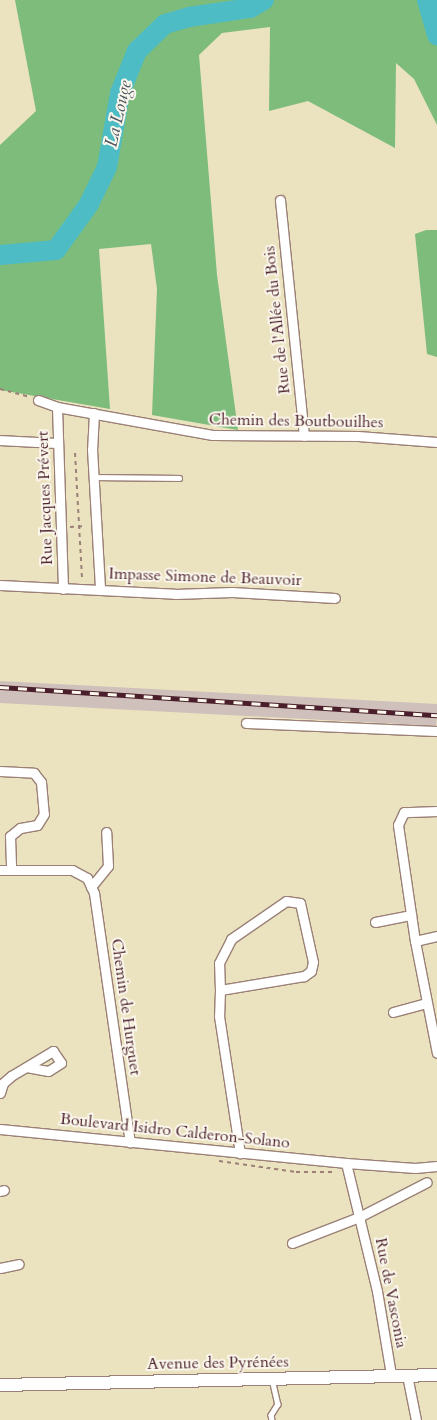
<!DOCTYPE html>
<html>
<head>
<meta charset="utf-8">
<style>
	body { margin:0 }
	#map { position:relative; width:437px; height:1420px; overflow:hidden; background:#ebe2c0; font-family:Cardo,serif }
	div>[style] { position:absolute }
	.industrial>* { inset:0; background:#cfc0bb; transform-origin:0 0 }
	.forest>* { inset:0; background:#7ebc7c }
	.river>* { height:20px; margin:-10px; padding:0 10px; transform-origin:10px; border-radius:10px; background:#4dbcc4 }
	.path>* { height:2px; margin-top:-1px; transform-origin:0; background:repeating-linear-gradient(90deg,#9a8076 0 4px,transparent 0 8px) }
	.roads { filter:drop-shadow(1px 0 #9a8076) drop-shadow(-1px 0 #9a8076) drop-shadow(0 1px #9a8076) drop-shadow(0 -1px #9a8076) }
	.service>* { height:4.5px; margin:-2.25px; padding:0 2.25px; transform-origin:2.25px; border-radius:2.25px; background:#fff }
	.minor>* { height:9px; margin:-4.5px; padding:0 4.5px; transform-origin:4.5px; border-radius:4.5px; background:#fff }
	.secondary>* { height:12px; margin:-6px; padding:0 6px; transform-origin:6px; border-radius:6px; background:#fff }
	.rail>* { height:5px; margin-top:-2.5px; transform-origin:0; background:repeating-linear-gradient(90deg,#fbf7ec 0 9px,#4a1f2b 0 18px); box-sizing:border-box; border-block:1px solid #4a1f2b }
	span { translate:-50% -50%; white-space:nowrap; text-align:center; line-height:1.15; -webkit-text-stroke:4px #fbf7ec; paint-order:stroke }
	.street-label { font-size:16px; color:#4a1f2b }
	.water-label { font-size:18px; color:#4b5661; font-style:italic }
</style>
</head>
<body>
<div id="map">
	<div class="industrial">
		<i style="left:0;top:681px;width:438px;height:22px;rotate:3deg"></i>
	</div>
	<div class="forest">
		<i style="clip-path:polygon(15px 0,437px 0,437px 125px,414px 79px,396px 63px,395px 148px,308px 101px,269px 111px,270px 27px,222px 33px,199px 55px,217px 275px,238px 430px,152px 415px,157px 289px,151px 244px,99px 249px,110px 409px,0 390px,0 145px,36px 111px)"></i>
		<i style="clip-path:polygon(426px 230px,437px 230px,437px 357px,427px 354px,415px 234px)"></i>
	</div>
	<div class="river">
		<i style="left:427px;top:0;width:37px;rotate:74deg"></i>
		<i style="left:0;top:255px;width:56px;rotate:-5.1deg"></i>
		<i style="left:56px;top:250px;width:57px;rotate:-54.3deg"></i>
		<i style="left:89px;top:204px;width:41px;rotate:-64.1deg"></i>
		<i style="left:107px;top:167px;width:75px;rotate:-80deg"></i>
		<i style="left:120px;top:93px;width:45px;rotate:-68deg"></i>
		<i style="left:137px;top:51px;width:39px;rotate:-44deg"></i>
		<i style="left:165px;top:24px;width:25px;rotate:-16deg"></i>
		<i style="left:189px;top:17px;width:62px;rotate:-8.4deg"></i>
		<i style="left:250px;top:8px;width:16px;rotate:-30deg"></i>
	</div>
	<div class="path">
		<i style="left:0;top:389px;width:30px;rotate:15deg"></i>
		<i style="left:75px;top:453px;width:126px;rotate:86.8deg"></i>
		<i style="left:70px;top:527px;width:16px;rotate:-4deg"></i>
		<i style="left:219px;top:1161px;width:78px;rotate:8.1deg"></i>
		<i style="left:296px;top:1172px;width:39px"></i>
	</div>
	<div class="roads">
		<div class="service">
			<i style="left:94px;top:477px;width:85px;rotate:0.7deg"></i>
			<i style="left:272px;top:1379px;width:26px;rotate:77deg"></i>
			<i style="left:278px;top:1404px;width:13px;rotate:122deg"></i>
			<i style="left:271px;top:1415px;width:5px;rotate:79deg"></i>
		</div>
		<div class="minor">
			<i style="left:280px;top:200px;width:237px;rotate:84.2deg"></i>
			<i style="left:38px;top:400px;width:20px;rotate:20deg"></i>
			<i style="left:57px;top:407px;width:158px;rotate:10.2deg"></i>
			<i style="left:213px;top:435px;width:145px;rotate:0.4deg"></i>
			<i style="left:358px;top:436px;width:79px;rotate:4.3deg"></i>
			<i style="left:57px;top:407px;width:182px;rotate:88.1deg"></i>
			<i style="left:94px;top:413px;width:36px;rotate:93deg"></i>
			<i style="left:92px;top:449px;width:140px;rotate:86.7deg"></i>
			<i style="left:0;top:440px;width:57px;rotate:3deg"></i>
			<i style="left:0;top:585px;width:175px;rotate:2.9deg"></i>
			<i style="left:175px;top:594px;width:57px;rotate:-2deg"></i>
			<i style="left:232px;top:592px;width:103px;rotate:3.3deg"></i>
			<i style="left:246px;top:723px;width:191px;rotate:2.4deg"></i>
			<i style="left:0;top:771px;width:34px;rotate:3deg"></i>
			<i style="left:34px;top:773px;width:11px;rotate:52deg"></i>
			<i style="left:41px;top:782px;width:32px;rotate:85deg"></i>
			<i style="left:44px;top:814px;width:13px;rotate:122deg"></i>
			<i style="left:37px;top:825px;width:17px;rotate:170deg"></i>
			<i style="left:20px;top:828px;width:13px;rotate:141deg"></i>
			<i style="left:10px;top:836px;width:33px;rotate:88deg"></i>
			<i style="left:437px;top:811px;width:33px;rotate:178deg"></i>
			<i style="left:404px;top:812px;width:14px;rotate:115deg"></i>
			<i style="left:398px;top:825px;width:117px;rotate:81.7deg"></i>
			<i style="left:415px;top:941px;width:114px;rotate:78.9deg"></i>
			<i style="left:0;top:870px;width:72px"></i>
			<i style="left:72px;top:870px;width:17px;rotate:28deg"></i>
			<i style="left:87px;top:878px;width:17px;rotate:65deg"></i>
			<i style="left:94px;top:893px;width:252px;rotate:81.8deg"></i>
			<i style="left:91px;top:887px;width:27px;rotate:-51deg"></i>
			<i style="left:108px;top:866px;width:34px;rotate:-93deg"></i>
			<i style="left:375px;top:922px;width:37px;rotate:-11deg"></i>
			<i style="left:415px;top:941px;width:23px;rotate:-13deg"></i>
			<i style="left:220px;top:990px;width:27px;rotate:-92deg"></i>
			<i style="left:219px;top:963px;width:27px;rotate:-63deg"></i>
			<i style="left:231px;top:939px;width:67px;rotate:-34.6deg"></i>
			<i style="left:286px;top:901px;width:14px;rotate:8deg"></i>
			<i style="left:300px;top:903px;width:60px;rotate:77.6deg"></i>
			<i style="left:313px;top:962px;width:9px;rotate:103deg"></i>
			<i style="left:311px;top:971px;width:9px;rotate:144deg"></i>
			<i style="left:304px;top:976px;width:85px;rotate:170.5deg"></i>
			<i style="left:220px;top:990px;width:26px;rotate:92deg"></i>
			<i style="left:219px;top:1016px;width:139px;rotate:81.3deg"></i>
			<i style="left:393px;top:1012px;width:34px;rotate:-15deg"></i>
			<i style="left:0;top:1093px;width:10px;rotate:-73deg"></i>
			<i style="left:3px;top:1083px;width:11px;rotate:-41deg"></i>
			<i style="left:11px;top:1076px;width:49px;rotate:-30.8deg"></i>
			<i style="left:53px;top:1051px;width:14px;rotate:56deg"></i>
			<i style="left:61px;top:1063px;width:15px;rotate:148deg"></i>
			<i style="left:48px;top:1071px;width:22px;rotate:-170deg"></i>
			<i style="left:0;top:1129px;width:348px;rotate:5.6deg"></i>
			<i style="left:346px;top:1163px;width:69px;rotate:4.1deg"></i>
			<i style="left:415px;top:1168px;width:22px;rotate:-5deg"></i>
			<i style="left:346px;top:1163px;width:132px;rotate:76.4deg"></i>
			<i style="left:377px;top:1291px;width:85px;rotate:80.5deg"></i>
			<i style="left:0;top:1191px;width:4px;rotate:-14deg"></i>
			<i style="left:292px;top:1243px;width:72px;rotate:-21.2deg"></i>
			<i style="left:359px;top:1217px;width:76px;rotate:-27.2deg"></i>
			<i style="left:0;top:1268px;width:19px;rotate:-12deg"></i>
			<i style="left:407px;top:1375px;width:46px;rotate:78.7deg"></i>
		</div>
		<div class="secondary">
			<i style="left:0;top:1385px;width:437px;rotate:-1.3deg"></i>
		</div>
	</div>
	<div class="rail">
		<i style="left:0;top:687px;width:438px;rotate:3.7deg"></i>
	</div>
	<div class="street-label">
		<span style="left:277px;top:320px;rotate:-96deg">Rue de l'Allée du Bois</span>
		<span style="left:296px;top:421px;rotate:1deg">Chemin des Boutbouilhes</span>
		<span style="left:45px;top:498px;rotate:-92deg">Rue Jacques Prévert</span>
		<span style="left:205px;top:577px;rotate:2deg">Impasse Simone de Beauvoir</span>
		<span style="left:126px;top:1007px;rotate:82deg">Chemin de Hurguet</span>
		<span style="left:175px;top:1131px;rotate:6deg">Boulevard Isidro Calderon-Solano</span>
		<span style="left:391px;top:1293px;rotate:79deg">Rue de Vasconia</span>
		<span style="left:218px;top:1363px;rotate:-1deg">Avenue des Pyrénées</span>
	</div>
	<div class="water-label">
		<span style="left:119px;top:114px;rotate:-77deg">La Louge</span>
	</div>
</div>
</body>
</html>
